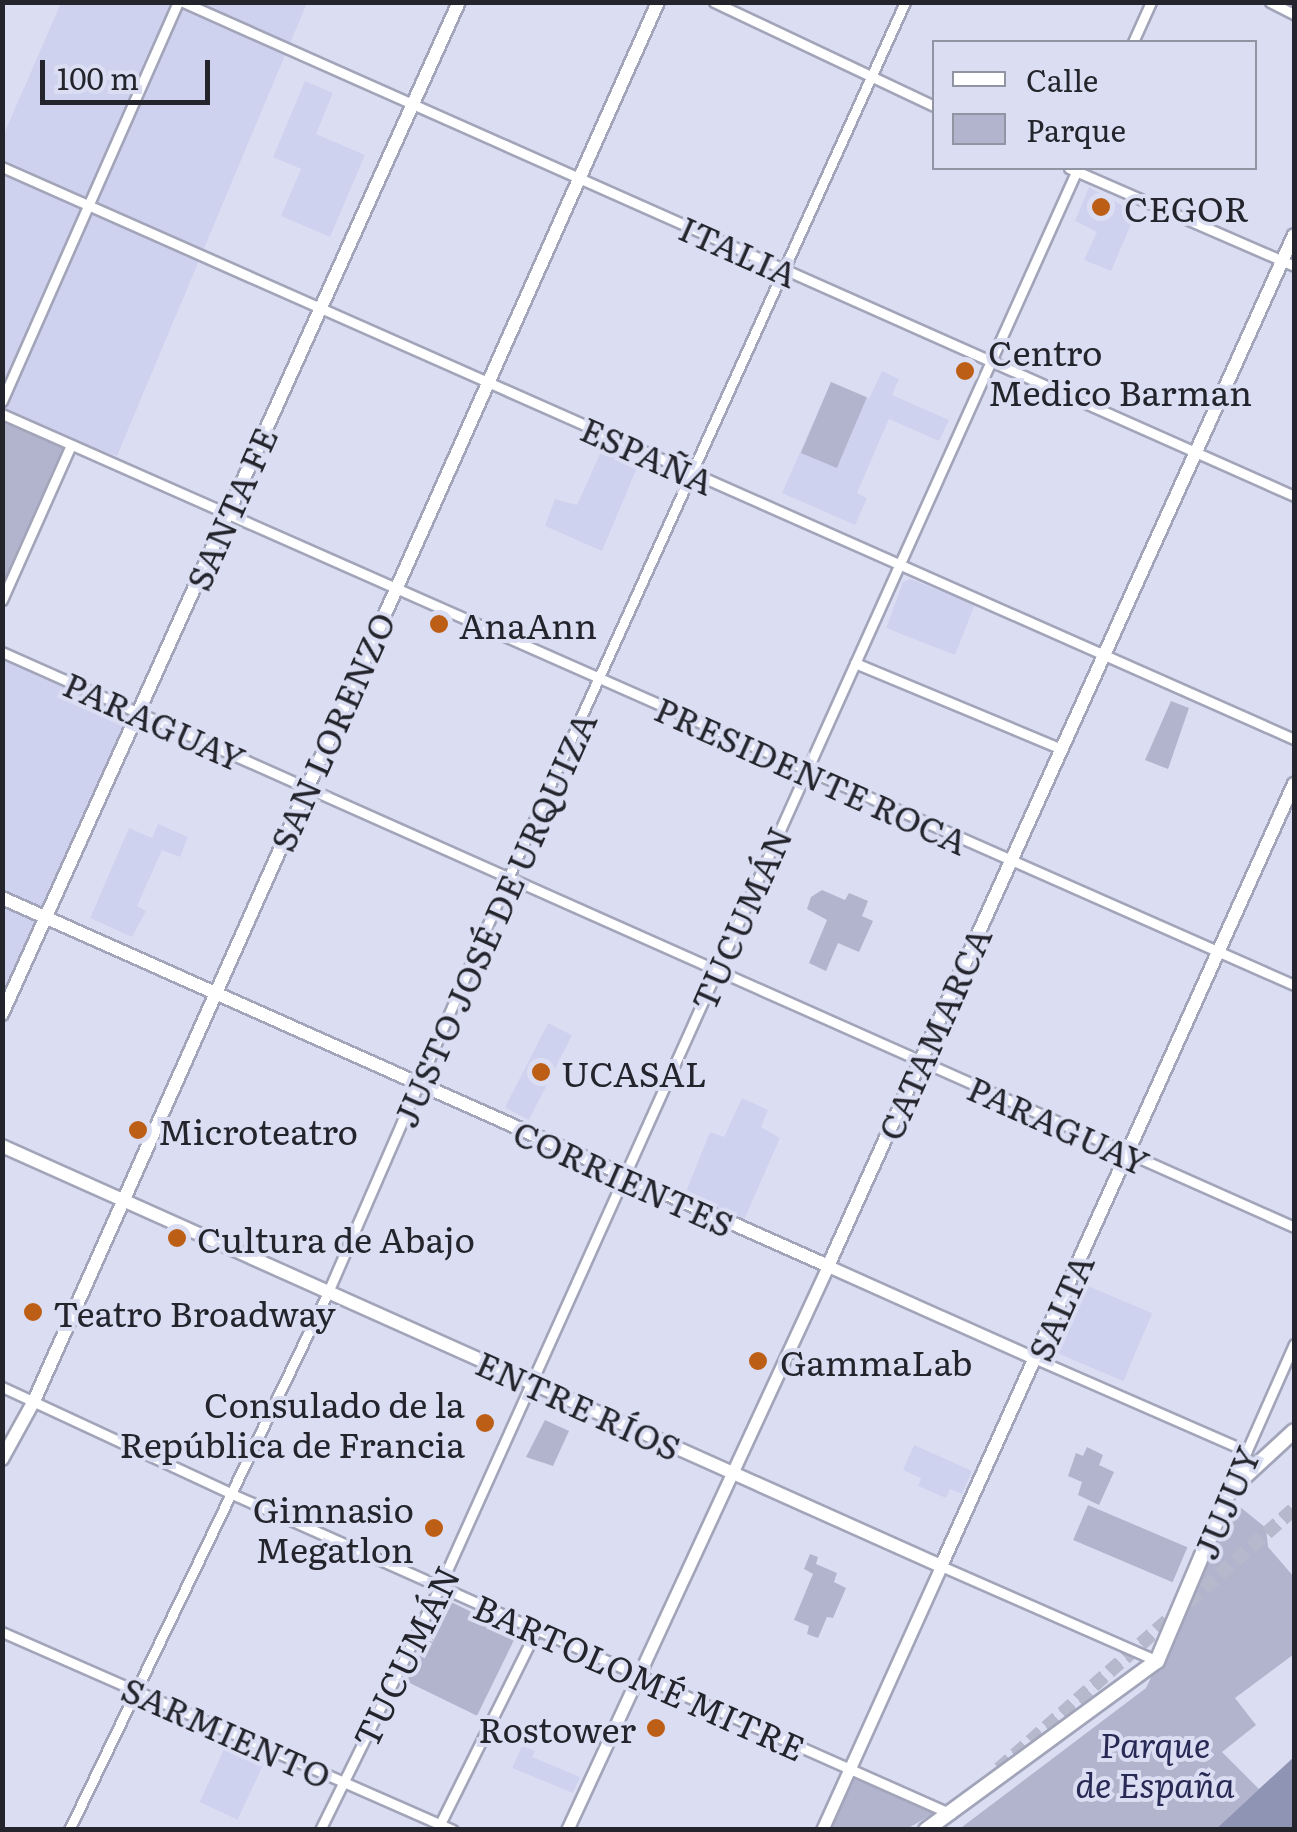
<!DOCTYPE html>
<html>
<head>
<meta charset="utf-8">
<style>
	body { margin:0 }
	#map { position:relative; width:1297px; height:1832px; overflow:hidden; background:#dbdef3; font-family:Literata,serif }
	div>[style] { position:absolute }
	.built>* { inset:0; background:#ced2ee; transform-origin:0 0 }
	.green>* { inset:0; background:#b1b4cc; transform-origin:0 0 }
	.water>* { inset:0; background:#9094b4 }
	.primary-tunnel>* { height:14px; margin-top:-7px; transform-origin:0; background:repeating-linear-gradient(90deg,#b6b9cb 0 14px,transparent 0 21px) }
	.roads { filter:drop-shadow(2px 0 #a2a5b9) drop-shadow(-2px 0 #a2a5b9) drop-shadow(0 2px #a2a5b9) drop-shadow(0 -2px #a2a5b9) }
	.minor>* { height:9px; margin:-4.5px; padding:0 4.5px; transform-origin:4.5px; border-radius:4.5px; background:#fff }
	.tertiary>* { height:11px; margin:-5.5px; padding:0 5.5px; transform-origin:5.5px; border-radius:5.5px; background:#fff }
	.secondary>* { height:12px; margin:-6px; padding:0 6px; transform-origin:6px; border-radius:6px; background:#fff }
	.primary>* { height:14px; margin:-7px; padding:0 7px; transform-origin:7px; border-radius:7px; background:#fff }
	.dots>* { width:28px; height:28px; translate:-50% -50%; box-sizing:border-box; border:5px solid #dbdef3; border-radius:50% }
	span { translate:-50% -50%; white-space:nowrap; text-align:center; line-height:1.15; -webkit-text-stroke:8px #dbdef3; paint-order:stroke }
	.poi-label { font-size:35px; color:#23242c }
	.left { translate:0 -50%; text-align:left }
	.right { translate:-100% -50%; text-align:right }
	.street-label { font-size:35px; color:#23242c }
	.park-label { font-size:35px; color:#282a56; font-style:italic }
	.frame { position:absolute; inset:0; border:5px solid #23242c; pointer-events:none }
	.legend { position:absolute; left:932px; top:40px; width:325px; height:130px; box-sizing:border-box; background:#dbdef3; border:2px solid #9194a3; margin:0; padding:12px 18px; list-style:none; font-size:30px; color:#23242c }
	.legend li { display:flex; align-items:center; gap:20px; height:50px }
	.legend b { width:50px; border:2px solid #9194a3 }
	.scale { position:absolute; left:40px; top:60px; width:170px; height:45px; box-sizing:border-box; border:5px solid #23242c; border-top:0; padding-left:12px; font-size:30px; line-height:35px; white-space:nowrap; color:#23242c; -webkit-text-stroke:8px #dbdef3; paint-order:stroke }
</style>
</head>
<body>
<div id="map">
	<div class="built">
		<i style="clip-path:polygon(61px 3px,307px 3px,117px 456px,3px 419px,3px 136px)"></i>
		<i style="clip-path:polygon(305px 81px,333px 93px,316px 134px,365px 155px,330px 237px,281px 216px,301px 169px,273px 157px)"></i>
		<i style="clip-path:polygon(1089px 187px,1136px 213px,1111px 271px,1084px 260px,1097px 232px,1075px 221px)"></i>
		<i style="clip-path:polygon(882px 371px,899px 379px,892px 395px,949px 420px,939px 441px,889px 419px,857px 493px,867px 498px,855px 525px,782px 493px,831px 382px,869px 399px)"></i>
		<i style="clip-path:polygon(604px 445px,640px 461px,602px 551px,545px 526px,555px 499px,577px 505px)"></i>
		<i style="clip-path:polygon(910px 579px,975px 604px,955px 655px,886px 628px,903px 582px)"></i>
		<i style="clip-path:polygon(3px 652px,138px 713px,3px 1014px)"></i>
		<i style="clip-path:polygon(158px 824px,188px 837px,180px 857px,162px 850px,137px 906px,146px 911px,132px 937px,90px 918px,129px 828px,152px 838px)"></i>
		<i style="left:548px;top:1023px;width:27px;height:95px;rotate:27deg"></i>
		<i style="clip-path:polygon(742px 1098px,768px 1110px,761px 1127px,780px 1138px,744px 1220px,685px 1194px,710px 1132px,724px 1137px)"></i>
		<i style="left:1086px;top:1285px;width:72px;height:74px;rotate:23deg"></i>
		<i style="clip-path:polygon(914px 1445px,972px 1471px,962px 1494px,950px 1489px,946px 1498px,918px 1486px,921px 1478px,903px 1470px)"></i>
		<i style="left:227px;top:1743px;width:42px;height:65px;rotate:25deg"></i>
		<i style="clip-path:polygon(522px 1746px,535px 1751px,532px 1757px,580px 1777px,573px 1793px,512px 1768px)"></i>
	</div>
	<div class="green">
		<i style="left:831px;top:382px;width:39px;height:77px;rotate:23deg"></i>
		<i style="clip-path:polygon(2px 414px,71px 445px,3px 600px)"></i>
		<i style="clip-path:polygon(1171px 701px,1189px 708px,1168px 769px,1145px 760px)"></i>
		<i style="clip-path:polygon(822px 890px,845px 900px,849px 893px,868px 901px,862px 916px,873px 921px,859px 952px,838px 943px,826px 971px,809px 963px,827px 920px,807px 909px,811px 897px)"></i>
		<i style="clip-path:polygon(545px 1420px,569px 1431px,553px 1466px,526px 1457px)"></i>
		<i style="clip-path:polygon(1087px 1447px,1103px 1455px,1099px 1465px,1114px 1472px,1099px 1505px,1078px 1495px,1082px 1482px,1068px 1476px,1076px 1453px,1083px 1456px)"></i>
		<i style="clip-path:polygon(1234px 1502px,1266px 1528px,1268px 1547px,1294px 1577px,1294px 1654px,1235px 1698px,1256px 1725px,1222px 1752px,1259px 1789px,1216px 1829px,958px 1830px,1146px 1688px)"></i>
		<i style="left:1088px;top:1505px;width:108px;height:38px;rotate:23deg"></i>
		<i style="clip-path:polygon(810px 1554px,818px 1557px,816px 1564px,837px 1573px,834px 1582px,846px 1588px,833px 1618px,827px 1617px,818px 1638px,807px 1634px,809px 1626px,794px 1620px,813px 1574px,804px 1569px)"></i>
		<i style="left:445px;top:1599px;width:80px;height:91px;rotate:26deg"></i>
		<i style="clip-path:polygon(852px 1777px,934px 1813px,907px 1829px,829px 1830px)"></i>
	</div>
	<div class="water">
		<i style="clip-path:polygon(1294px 1757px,1294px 1829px,1216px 1829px,1259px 1789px)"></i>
	</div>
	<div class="primary-tunnel">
		<i style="left:999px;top:1769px;width:393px;rotate:-41.4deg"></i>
	</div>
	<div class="roads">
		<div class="minor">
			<i style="left:183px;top:2px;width:1216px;rotate:23.97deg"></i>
			<i style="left:714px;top:2px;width:243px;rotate:25.3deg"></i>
			<i style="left:1270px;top:2px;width:27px;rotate:27deg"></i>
			<i style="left:1133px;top:42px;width:44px;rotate:-65.8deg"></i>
			<i style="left:2px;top:167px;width:1413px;rotate:23.88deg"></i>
			<i style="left:1069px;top:168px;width:245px;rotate:23.5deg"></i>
			<i style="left:2px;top:401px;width:436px;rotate:-66.2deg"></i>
			<i style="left:2px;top:414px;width:1413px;rotate:23.84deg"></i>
			<i style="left:2px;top:600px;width:170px;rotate:-66deg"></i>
			<i style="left:2px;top:652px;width:1414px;rotate:23.99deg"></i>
			<i style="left:855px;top:663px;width:224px;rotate:22.6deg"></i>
			<i style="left:1036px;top:1359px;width:230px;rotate:23.6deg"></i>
			<i style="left:2px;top:1387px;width:254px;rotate:24.9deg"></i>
			<i style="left:232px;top:1494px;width:787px;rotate:23.99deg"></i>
			<i style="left:1232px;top:1484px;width:153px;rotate:-66.1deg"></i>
			<i style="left:941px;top:1566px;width:236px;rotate:23.7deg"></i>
			<i style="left:2px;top:1632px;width:492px;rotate:23.7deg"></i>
			<i style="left:440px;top:1824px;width:218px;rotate:-63.6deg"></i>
			<i style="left:69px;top:1830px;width:597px;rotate:-64.29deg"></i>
			<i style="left:328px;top:1292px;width:451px;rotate:-66.5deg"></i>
			<i style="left:508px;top:878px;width:962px;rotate:-65.62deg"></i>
			<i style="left:320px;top:1830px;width:272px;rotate:-63.8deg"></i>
			<i style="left:440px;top:1586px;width:1555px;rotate:-65.78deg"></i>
		</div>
		<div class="tertiary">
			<i style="left:567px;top:1830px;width:621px;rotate:-65.17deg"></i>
			<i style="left:828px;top:1266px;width:228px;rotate:24.1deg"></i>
			<i style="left:822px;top:1830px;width:290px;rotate:-65.7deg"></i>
		</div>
		<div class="secondary">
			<i style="left:2px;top:898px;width:904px;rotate:24.01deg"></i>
			<i style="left:828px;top:1266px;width:1131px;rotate:-65.68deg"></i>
			<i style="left:2px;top:1014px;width:1110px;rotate:-65.7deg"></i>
			<i style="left:2px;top:1146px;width:1029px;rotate:24.1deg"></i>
			<i style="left:941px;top:1566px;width:858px;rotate:-65.71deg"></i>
			<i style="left:2px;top:1459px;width:66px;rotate:-61.1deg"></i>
			<i style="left:34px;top:1401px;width:1532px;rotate:-65.96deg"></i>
		</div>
		<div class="primary">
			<i style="left:926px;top:1830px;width:286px;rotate:-36.2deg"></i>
			<i style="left:1157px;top:1661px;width:185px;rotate:-67deg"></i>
			<i style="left:1229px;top:1491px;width:88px;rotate:-42.7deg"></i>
		</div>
	</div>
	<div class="dots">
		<i style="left:1101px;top:207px;background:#bd5e16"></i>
		<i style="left:965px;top:371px;background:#bd5e16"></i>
		<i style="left:439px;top:624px;background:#bd5e16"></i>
		<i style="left:541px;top:1072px;background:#bd5e16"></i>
		<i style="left:138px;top:1130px;background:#bd5e16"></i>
		<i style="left:177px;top:1238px;background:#bd5e16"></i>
		<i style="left:33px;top:1312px;background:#bd5e16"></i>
		<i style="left:758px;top:1361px;background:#bd5e16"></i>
		<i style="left:485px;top:1423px;background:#bd5e16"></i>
		<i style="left:434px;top:1528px;background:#bd5e16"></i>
		<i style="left:656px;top:1728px;background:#bd5e16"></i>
	</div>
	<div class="poi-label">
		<span class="left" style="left:1124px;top:207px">CEGOR</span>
		<span class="left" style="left:988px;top:371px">Centro<br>Medico Barman</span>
		<span class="left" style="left:459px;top:624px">AnaAnn</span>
		<span class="left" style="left:561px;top:1072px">UCASAL</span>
		<span class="left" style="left:158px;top:1130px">Microteatro</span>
		<span class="left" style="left:197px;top:1238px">Cultura de Abajo</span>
		<span class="left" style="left:53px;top:1312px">Teatro Broadway</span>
		<span class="left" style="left:780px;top:1361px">GammaLab</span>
		<span class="right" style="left:465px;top:1423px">Consulado de la<br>República de Francia</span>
		<span class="right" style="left:414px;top:1528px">Gimnasio<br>Megatlon</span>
		<span class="right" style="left:636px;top:1728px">Rostower</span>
	</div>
	<div class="street-label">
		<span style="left:739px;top:250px;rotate:24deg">ITALIA</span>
		<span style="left:648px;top:454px;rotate:24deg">ESPAÑA</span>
		<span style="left:230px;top:508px;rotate:-66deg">SANTA FE</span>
		<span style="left:155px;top:720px;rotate:24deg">PARAGUAY</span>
		<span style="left:331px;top:731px;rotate:-66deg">SAN LORENZO</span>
		<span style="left:812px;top:774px;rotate:24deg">PRESIDENTE ROCA</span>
		<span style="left:740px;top:918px;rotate:-66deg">TUCUMÁN</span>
		<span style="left:493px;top:919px;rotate:-66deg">JUSTO JOSÉ DE URQUIZA</span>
		<span style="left:933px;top:1033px;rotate:-66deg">CATAMARCA</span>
		<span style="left:1059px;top:1124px;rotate:24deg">PARAGUAY</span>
		<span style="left:624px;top:1177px;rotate:24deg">CORRIENTES</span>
		<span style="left:1059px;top:1307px;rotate:-66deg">SALTA</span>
		<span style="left:579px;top:1404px;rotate:24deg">ENTRE RÍOS</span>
		<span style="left:1225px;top:1502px;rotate:-67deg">JUJUY</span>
		<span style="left:405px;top:1656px;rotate:-64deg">TUCUMÁN</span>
		<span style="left:640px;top:1676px;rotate:24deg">BARTOLOMÉ MITRE</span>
		<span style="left:227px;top:1731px;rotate:24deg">SARMIENTO</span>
	</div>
	<div class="park-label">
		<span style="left:1155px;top:1763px">Parque<br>de España</span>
	</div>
	<div class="frame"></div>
	<ul class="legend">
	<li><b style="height:12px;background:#fff"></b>Calle</li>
	<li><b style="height:28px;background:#b1b4cc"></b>Parque</li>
	</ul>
	<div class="scale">100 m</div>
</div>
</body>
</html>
